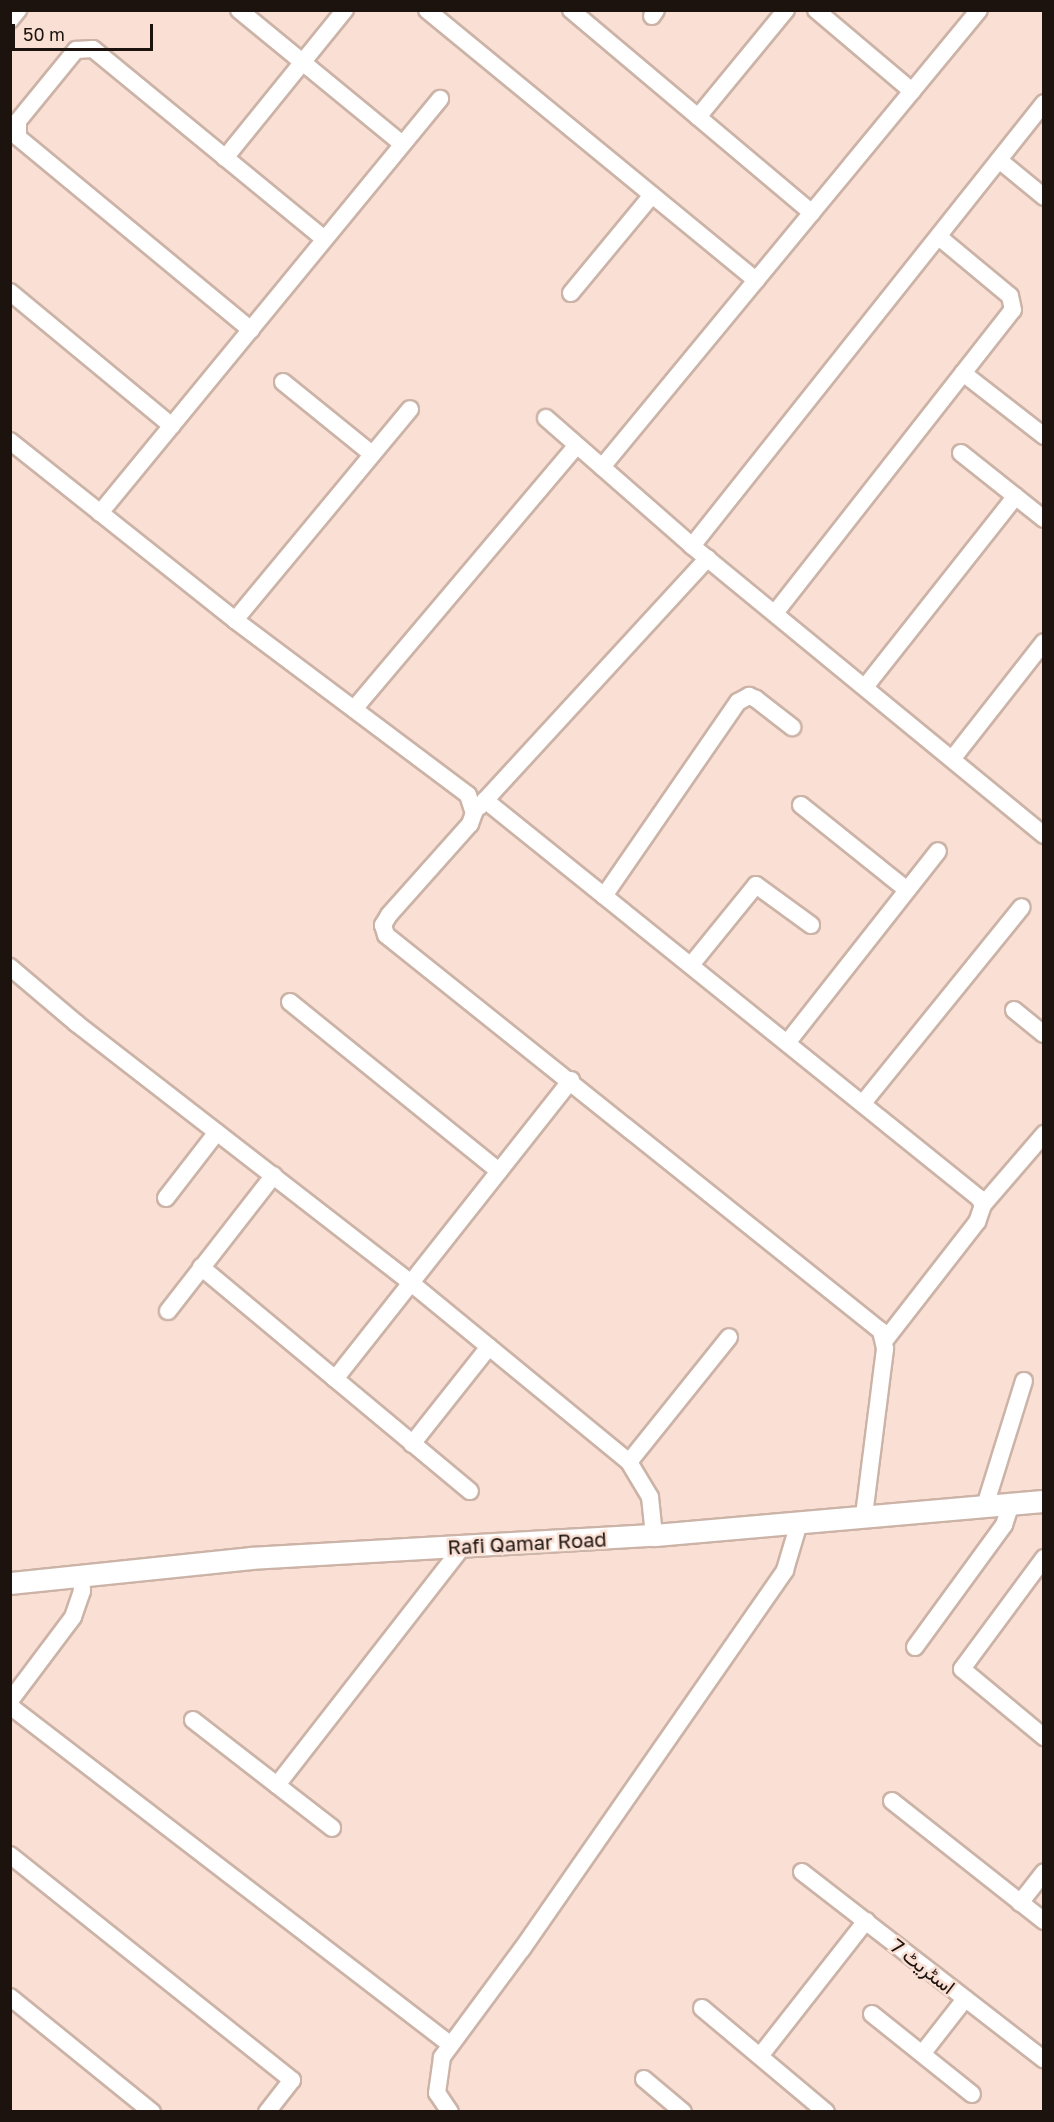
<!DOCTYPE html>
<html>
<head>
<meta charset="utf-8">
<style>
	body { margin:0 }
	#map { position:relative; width:1054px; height:2122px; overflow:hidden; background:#fae0d4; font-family:"Golos Text",Vazirmatn,sans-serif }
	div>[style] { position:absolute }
	.roads { filter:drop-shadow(2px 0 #ccb3a7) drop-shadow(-2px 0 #ccb3a7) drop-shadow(0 2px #ccb3a7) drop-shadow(0 -2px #ccb3a7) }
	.minor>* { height:16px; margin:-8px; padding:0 8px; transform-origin:8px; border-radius:8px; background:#fff }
	.tertiary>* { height:21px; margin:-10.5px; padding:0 10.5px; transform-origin:10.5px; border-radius:10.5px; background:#fff }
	span { translate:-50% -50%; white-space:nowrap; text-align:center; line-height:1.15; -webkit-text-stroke:5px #fae0d4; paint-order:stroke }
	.street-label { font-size:20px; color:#1c130f }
	.frame { position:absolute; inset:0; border:12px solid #1c130f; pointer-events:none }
	.scale { position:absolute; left:12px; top:24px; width:141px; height:27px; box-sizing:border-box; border:3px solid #1c130f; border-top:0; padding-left:8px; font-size:18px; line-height:21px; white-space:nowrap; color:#1c130f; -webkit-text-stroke:4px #fae0d4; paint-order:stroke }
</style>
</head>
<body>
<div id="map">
	<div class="roads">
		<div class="minor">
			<i style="left:239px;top:10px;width:211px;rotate:39.4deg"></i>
			<i style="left:427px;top:10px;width:426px;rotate:39.4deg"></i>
			<i style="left:571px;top:10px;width:315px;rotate:40.1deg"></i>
			<i style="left:816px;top:10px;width:126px;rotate:40.2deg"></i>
			<i style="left:652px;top:16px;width:7px;rotate:-56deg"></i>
			<i style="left:10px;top:20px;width:13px;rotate:-51deg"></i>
			<i style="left:698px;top:117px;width:139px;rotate:-50.6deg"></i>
			<i style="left:225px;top:158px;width:191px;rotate:-51deg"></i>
			<i style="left:999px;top:160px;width:58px;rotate:39.4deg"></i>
			<i style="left:10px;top:292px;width:210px;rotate:39.6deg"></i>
			<i style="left:571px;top:293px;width:127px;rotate:-50.4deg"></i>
			<i style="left:251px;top:330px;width:303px;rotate:-140.4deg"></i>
			<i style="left:18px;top:137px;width:16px;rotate:-90deg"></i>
			<i style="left:18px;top:121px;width:92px;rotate:-50.8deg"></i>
			<i style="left:76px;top:50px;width:17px;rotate:-3deg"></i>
			<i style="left:93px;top:49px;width:299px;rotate:39.4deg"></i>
			<i style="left:963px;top:373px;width:103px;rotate:37.9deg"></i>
			<i style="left:283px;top:382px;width:114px;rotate:39deg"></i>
			<i style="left:546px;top:418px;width:194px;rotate:41.2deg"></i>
			<i style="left:692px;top:546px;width:455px;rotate:39.4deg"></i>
			<i style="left:10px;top:441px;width:288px;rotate:38.5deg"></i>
			<i style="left:235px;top:620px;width:291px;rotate:36.9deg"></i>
			<i style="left:468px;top:795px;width:19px;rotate:72deg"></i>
			<i style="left:474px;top:813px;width:12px;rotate:110deg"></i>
			<i style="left:470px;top:824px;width:122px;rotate:131.7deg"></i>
			<i style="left:389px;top:915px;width:12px;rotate:121deg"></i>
			<i style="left:383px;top:925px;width:10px;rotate:73deg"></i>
			<i style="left:386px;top:935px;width:634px;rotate:38.66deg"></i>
			<i style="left:881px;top:1331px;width:18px;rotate:77deg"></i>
			<i style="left:885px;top:1349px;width:167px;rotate:97.2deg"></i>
			<i style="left:961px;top:453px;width:106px;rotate:38.5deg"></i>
			<i style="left:602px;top:467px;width:592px;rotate:-50.48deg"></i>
			<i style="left:100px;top:513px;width:536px;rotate:-50.61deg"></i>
			<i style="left:692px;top:546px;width:566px;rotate:-51.53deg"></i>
			<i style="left:775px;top:613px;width:385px;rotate:-51.9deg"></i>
			<i style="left:1013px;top:310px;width:14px;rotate:-102deg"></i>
			<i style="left:1010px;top:296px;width:92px;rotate:-140.3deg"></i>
			<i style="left:235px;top:620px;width:274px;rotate:-50.3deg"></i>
			<i style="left:865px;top:687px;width:243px;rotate:-51.7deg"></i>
			<i style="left:354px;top:709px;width:344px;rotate:-49.8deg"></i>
			<i style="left:953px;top:758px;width:147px;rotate:-51.9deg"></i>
			<i style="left:485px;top:800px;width:634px;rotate:38.86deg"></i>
			<i style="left:979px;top:1198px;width:8px;rotate:60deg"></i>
			<i style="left:983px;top:1205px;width:18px;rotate:109deg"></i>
			<i style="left:977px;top:1222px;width:148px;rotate:127.9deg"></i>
			<i style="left:801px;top:805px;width:136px;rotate:38.7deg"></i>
			<i style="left:479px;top:807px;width:338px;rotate:-47.4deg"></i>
			<i style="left:604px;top:896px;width:236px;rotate:-55.4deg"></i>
			<i style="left:738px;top:702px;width:13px;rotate:-29deg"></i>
			<i style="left:749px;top:696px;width:8px;rotate:23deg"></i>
			<i style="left:756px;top:699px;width:46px;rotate:37.9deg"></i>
			<i style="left:691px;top:965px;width:103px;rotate:-50.9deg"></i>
			<i style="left:756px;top:885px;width:68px;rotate:36deg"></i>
			<i style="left:10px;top:967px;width:87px;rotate:40.3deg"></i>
			<i style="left:76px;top:1023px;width:423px;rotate:37.8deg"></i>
			<i style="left:410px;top:1282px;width:283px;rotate:39.4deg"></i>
			<i style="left:629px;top:1462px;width:41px;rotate:59deg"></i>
			<i style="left:650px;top:1497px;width:38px;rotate:84deg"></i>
			<i style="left:290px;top:1002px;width:269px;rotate:39deg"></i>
			<i style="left:1014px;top:1010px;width:38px;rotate:39deg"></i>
			<i style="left:787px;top:1043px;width:244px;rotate:-51.8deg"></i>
			<i style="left:863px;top:1103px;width:252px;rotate:-51deg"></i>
			<i style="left:166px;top:1198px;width:83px;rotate:-52.3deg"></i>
			<i style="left:983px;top:1205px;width:94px;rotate:-49.3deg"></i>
			<i style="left:201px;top:1267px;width:350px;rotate:39.8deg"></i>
			<i style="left:168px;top:1311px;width:172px;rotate:-52.1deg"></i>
			<i style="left:335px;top:1379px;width:381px;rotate:-51.7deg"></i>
			<i style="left:412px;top:1444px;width:124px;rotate:-51.6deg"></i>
			<i style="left:629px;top:1462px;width:160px;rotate:-51.3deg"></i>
			<i style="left:985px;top:1506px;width:131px;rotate:-72.7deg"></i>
			<i style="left:1044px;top:1558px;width:138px;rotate:126.5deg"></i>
			<i style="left:962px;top:1669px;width:107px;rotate:39.7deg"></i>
			<i style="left:915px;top:1647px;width:151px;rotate:-53.9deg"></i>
			<i style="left:1004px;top:1525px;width:22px;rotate:-72deg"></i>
			<i style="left:10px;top:1701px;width:105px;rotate:-53.1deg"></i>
			<i style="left:73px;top:1617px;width:28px;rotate:-71deg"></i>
			<i style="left:82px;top:1591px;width:15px;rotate:-94deg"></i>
			<i style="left:10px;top:1706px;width:556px;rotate:37.55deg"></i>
			<i style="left:193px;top:1720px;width:176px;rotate:37.8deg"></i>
			<i style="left:277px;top:1785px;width:303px;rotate:-52.1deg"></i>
			<i style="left:892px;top:1801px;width:194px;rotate:38.3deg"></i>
			<i style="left:10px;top:1855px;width:361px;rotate:38.6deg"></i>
			<i style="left:292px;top:2080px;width:41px;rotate:128deg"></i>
			<i style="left:802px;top:1872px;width:306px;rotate:37.8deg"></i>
			<i style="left:1020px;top:1903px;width:39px;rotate:-52deg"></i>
			<i style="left:10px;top:1997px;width:183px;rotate:39deg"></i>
			<i style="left:702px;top:2008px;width:162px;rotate:40deg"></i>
			<i style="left:872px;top:2014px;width:128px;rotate:38.7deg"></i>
			<i style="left:922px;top:2054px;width:70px;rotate:-52deg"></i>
			<i style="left:760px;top:2056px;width:172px;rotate:-51.9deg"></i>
			<i style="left:644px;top:2079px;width:51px;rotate:40.2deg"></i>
			<i style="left:450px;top:2112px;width:23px;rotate:-124deg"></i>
			<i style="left:437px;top:2093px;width:36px;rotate:-82deg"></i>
			<i style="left:442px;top:2057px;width:134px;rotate:-53.5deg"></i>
			<i style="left:522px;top:1949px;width:461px;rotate:-55.2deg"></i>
			<i style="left:785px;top:1570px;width:49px;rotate:-73.4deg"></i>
		</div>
		<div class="tertiary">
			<i style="left:10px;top:1583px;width:242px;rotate:-5.9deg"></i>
			<i style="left:251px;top:1558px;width:404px;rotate:-3.3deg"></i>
			<i style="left:654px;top:1535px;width:391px;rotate:-5deg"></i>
		</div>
	</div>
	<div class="street-label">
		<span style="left:527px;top:1543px;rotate:-3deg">Rafi Qamar Road</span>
		<span style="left:923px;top:1966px;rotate:38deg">اسٹریٹ 7</span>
	</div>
	<div class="frame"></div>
	<div class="scale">50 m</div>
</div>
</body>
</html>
